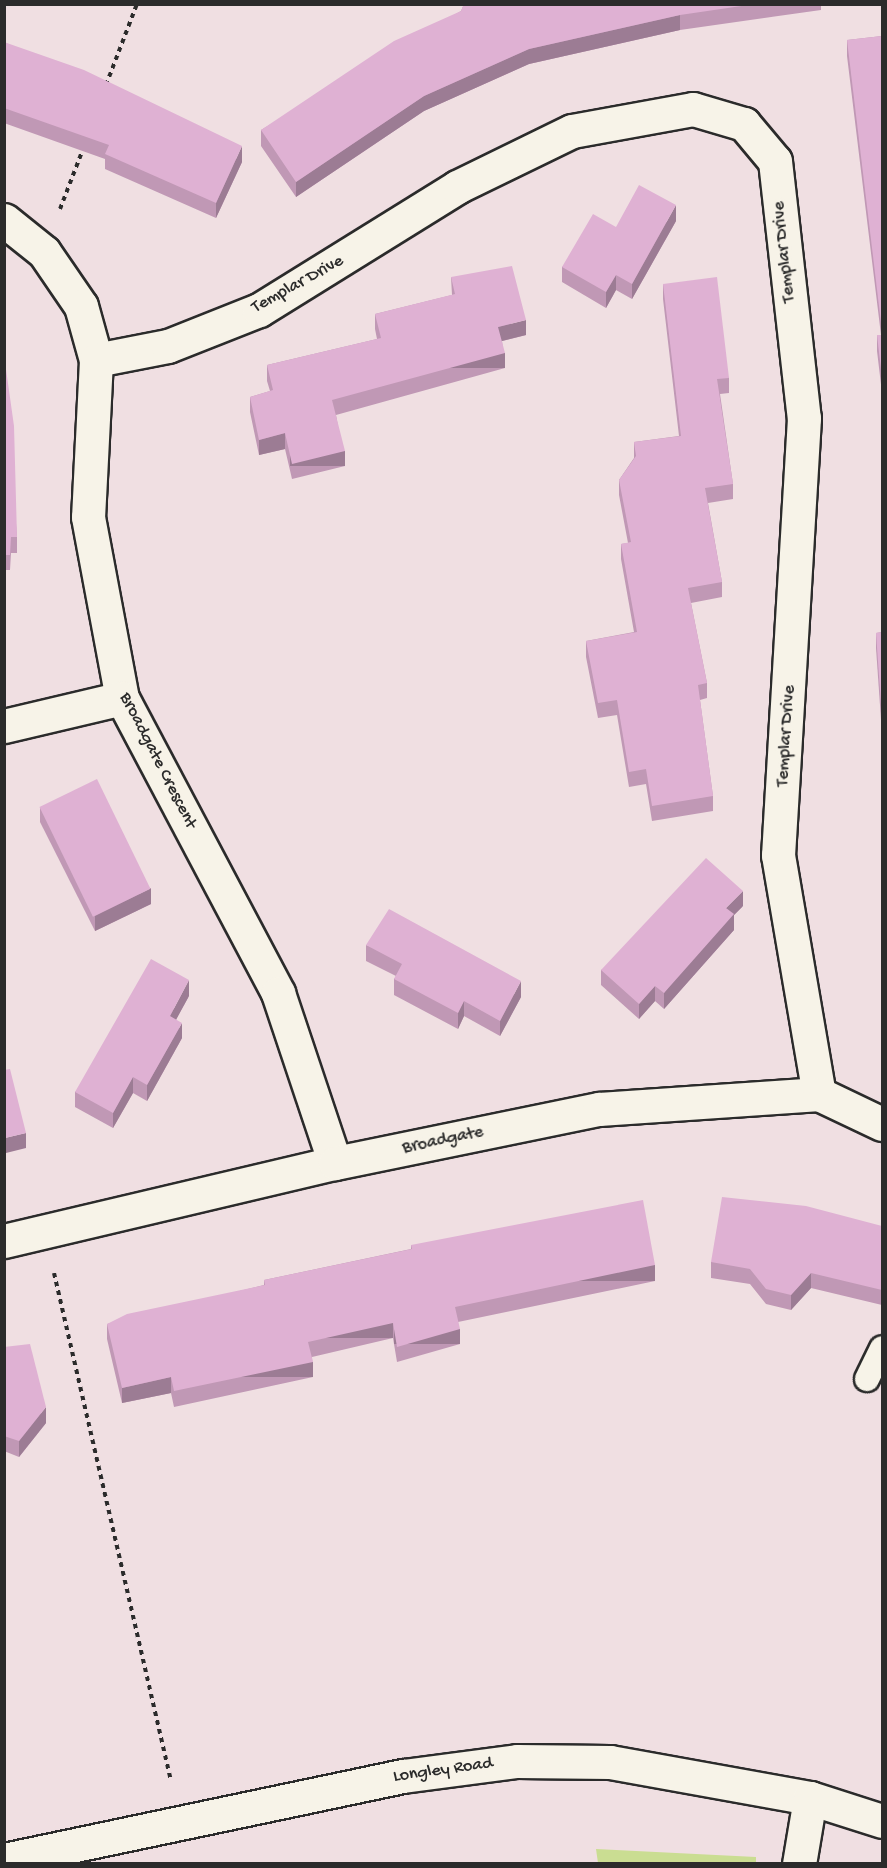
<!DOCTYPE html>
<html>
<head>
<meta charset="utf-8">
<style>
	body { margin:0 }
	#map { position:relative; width:887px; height:1868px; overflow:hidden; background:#f0dfe2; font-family:"Gochi Hand",sans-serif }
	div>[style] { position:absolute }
	.green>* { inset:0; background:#cadd92 }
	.path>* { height:4px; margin-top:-2px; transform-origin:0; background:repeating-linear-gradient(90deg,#2b2b2b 0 4.5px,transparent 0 9px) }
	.roads { filter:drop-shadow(2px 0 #2b2b2b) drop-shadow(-2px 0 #2b2b2b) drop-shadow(0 2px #2b2b2b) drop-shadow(0 -2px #2b2b2b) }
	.lane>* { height:24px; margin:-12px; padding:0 12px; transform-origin:12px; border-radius:12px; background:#f7f3e8 }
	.street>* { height:33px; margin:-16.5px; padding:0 16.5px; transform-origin:16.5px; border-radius:16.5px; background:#f7f3e8 }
	.wall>* { inset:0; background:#c098b5 }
	.shaded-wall>* { inset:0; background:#9c7c94; transform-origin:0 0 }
	.building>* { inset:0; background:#dfb1d3; transform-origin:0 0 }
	span { translate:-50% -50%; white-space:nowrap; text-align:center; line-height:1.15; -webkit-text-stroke:5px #f7f3e8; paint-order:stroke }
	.street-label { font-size:18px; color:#2b2b2b }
	.frame { position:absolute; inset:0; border:6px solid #2b2b2b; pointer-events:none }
</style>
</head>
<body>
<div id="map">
	<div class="green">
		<i style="clip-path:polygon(596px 1849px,756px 1857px,756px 1863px,598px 1863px)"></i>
	</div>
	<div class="path">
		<i style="left:106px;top:85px;width:87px;rotate:-69.1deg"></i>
		<i style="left:60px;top:209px;width:64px;rotate:-69deg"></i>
		<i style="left:54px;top:1273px;width:521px;rotate:77.03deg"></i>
	</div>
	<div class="roads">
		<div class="lane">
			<i style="left:867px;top:1379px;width:34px;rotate:-64deg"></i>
		</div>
		<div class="street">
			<i style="left:4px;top:220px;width:51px;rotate:38.7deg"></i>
			<i style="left:44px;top:252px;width:65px;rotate:55.6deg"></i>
			<i style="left:81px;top:306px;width:56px;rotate:74.5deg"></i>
			<i style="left:96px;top:360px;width:157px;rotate:92.9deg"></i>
			<i style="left:88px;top:517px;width:184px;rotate:79.4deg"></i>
			<i style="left:122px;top:698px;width:334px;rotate:62.1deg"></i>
			<i style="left:278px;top:993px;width:179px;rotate:71.5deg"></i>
			<i style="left:96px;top:360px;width:73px;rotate:-11deg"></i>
			<i style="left:168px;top:346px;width:98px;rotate:-21.6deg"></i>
			<i style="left:259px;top:310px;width:233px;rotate:-31.8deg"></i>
			<i style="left:457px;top:187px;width:128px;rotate:-26deg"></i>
			<i style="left:572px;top:131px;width:123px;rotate:-10.3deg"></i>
			<i style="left:693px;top:109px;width:53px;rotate:16.4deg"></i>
			<i style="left:744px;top:124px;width:48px;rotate:50deg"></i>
			<i style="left:775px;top:161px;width:259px;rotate:83.6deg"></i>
			<i style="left:804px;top:418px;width:438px;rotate:93.4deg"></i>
			<i style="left:778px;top:855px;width:242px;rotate:80.3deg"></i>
			<i style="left:4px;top:726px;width:121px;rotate:-13.3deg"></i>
			<i style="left:4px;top:1241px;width:340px;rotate:-13.3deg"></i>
			<i style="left:335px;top:1163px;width:269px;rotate:-11.6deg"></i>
			<i style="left:599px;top:1109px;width:221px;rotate:-3.9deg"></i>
			<i style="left:819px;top:1094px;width:70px;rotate:25.5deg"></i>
			<i style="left:4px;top:1860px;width:408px;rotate:-11.9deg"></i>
			<i style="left:403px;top:1776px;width:115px;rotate:-7.5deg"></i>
			<i style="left:517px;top:1761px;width:93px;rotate:0.6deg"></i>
			<i style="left:610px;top:1762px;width:203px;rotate:10.2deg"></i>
			<i style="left:810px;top:1798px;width:76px;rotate:17.7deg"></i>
			<i style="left:799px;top:1864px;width:67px;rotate:-80.5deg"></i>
		</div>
	</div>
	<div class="wall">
		<i style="clip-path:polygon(464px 4px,821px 4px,821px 10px,680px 30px,529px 64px,424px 111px,296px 197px,261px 146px,261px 130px,461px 11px)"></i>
		<i style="clip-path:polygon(882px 36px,882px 393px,877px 351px,877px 335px,881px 335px,847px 56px,847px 40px)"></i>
		<i style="clip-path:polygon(4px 42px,242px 162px,216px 218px,105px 169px,105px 159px,4px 123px)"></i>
		<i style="clip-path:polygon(676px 221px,632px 299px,616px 290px,606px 308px,562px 282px,562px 267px,616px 227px)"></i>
		<i style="clip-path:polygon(451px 277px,526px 335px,502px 341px,505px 368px,336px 415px,345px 466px,292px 479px,285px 449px,259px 455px,250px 412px,250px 397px,270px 391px,267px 381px,267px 365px,377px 339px,375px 329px,375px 314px,452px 295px)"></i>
		<i style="clip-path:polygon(663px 284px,729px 378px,729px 393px,720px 394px,733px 484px,733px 499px,708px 503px,722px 582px,722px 597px,691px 603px,707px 683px,707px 698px,700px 700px,713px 796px,713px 811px,652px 821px,646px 784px,629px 787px,617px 715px,598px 718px,586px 657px,586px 641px,634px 632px,621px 559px,621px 544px,628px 543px,619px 495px,619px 480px,634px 458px,634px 442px,679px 436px,663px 299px)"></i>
		<i style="clip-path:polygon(4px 355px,17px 537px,17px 553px,11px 553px,10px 570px,4px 570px)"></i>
		<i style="clip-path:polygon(882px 632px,882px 734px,876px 648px,876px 633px)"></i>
		<i style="clip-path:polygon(40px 807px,151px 904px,95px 931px,40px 822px)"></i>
		<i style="clip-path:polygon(743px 906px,734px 915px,734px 930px,664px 1009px,655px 1001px,639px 1019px,601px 985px,601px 970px)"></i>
		<i style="clip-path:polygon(366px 945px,521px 997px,500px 1036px,464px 1016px,458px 1029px,394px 995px,394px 979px,396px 976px,366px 961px)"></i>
		<i style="clip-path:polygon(189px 996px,176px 1019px,182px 1038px,147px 1101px,133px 1093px,113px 1128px,75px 1107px,75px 1092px)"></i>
		<i style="clip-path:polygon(882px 1226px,882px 1305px,811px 1288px,791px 1310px,766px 1304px,750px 1284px,711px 1278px,711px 1262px)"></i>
		<i style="clip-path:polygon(411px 1245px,655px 1281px,458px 1322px,460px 1344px,397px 1362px,393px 1338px,312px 1357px,313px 1377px,174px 1407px,171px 1393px,122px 1403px,107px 1339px,107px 1324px,264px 1285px,264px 1280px,411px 1249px)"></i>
		<i style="clip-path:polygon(4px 1347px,46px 1423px,19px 1457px,4px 1451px)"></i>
	</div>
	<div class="shaded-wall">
		<i style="clip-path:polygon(680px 15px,680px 30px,529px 64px,424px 111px,296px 197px,296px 182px,424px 96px,529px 49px)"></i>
		<i style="clip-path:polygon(242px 146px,242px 162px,216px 218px,216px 203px)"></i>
		<i style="clip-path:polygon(676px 205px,676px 221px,632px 299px,632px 284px)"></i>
		<i style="clip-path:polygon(616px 275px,616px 290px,606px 308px,606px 292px)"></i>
		<i style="clip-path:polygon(526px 320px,526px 335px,498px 342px,498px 327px)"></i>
		<i style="left:505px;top:353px;width:15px;height:179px;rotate:90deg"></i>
		<i style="clip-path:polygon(285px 433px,285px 449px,259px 455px,259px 440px)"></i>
		<i style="left:345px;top:451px;width:15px;height:55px;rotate:90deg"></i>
		<i style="clip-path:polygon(151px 888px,151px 904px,95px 931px,95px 916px)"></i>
		<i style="clip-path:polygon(743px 891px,743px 906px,734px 915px,734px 930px,664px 1009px,664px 993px,726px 908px)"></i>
		<i style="clip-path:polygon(189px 980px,189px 996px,170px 1031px,170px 1016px)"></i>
		<i style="clip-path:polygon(521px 981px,521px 997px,500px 1036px,500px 1021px)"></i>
		<i style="clip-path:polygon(655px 986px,655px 1001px,639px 1019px,639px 1004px)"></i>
		<i style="clip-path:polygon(464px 1001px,464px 1016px,458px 1029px,458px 1013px)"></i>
		<i style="clip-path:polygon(182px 1023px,182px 1038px,147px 1101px,147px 1085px)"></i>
		<i style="clip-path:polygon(133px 1077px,133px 1093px,113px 1128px,113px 1113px)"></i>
		<i style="clip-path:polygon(26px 1133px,26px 1148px,6px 1153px,6px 1158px,4px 1158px,5px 1138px)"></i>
		<i style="left:655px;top:1265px;width:16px;height:204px;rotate:90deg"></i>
		<i style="clip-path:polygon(811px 1273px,811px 1288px,791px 1310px,791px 1295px)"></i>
		<i style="left:393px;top:1323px;width:15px;height:87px;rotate:90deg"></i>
		<i style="left:460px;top:1329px;width:15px;height:66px;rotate:90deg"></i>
		<i style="left:313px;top:1362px;width:15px;height:142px;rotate:90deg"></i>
		<i style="clip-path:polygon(171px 1377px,171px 1393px,122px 1403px,122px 1388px)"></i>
		<i style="clip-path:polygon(46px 1407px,46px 1423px,19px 1457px,19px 1441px)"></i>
	</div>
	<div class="building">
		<i style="clip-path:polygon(464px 4px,755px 4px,680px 15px,529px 49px,424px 96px,296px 182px,261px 130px,394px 41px,461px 11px)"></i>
		<i style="clip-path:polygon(882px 36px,882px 331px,847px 40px)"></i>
		<i style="clip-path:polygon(4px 42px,84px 70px,242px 146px,216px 203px,105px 154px,109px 145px,4px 108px)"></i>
		<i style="clip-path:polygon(639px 185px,676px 205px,632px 284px,616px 275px,606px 292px,562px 267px,593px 214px,616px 227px)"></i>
		<i style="clip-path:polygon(512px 266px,526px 320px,498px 327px,505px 353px,332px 400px,345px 451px,292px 464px,285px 433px,259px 440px,250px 397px,273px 390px,267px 365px,381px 338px,375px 314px,455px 294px,451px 277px)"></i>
		<i style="clip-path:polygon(717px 277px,729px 378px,717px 379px,733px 484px,705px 488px,722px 582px,688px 588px,707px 683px,698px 685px,713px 796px,652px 806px,646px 769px,629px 772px,617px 700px,598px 703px,586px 641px,637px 632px,621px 544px,631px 542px,619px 480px,636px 456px,634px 442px,681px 436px,663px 284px)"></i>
		<i style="clip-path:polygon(877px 335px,882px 335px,882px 378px)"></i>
		<i style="clip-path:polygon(4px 355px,14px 426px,17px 537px,11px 537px,10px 555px,4px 555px)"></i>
		<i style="clip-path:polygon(882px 632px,882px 718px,876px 633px)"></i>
		<i style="left:97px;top:779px;width:122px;height:64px;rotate:64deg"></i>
		<i style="clip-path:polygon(706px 858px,743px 891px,726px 908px,734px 914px,664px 993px,655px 986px,639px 1004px,601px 970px)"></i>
		<i style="clip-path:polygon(389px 909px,521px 981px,500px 1021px,464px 1001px,458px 1013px,394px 979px,402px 964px,366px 945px)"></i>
		<i style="clip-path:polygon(151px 959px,189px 980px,170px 1016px,182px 1023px,147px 1085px,133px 1077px,113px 1113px,75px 1092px)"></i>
		<i style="clip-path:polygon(10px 1069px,26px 1133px,5px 1138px,6px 1142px,4px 1143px,4px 1070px)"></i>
		<i style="clip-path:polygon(722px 1197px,806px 1206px,882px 1226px,882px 1290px,811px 1273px,791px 1295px,766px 1289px,750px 1269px,711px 1262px)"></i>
		<i style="clip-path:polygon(643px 1200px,655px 1265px,455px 1307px,460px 1329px,397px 1347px,393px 1323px,308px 1342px,313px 1362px,174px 1391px,171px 1377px,122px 1388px,107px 1324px,127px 1314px,265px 1285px,264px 1280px,412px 1249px,411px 1245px)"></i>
		<i style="clip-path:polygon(30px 1344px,46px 1407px,19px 1441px,4px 1436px,4px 1347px)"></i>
	</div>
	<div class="street-label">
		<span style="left:785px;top:252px;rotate:-96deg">Templar Drive</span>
		<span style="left:298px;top:285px;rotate:-29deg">Templar Drive</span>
		<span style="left:787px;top:736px;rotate:-86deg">Templar Drive</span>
		<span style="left:157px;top:761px;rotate:63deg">Broadgate Crescent</span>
		<span style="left:443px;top:1141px;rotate:-12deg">Broadgate</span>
		<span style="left:443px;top:1771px;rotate:-8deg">Longley Road</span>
	</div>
	<div class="frame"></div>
</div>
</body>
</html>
